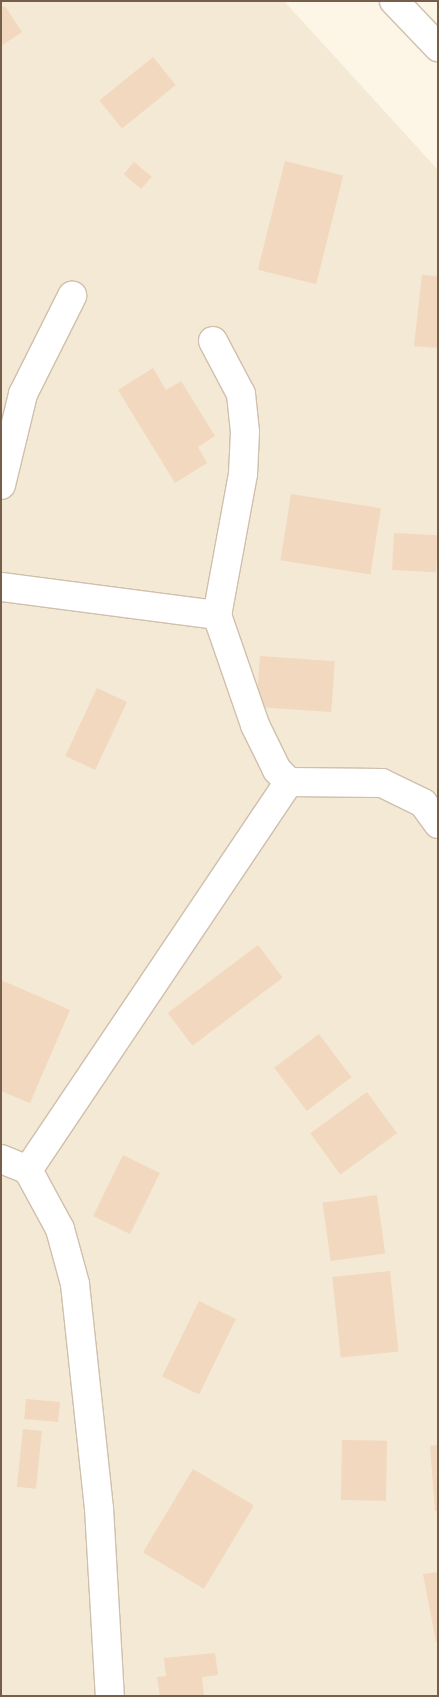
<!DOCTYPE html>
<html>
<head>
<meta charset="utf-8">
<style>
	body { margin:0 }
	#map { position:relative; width:439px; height:1697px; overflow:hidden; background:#fdf6e6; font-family:"Public Sans",sans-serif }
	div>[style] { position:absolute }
	.residential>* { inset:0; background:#f4e9d5 }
	.building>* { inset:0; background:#f2d8be; transform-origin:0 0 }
	.roads { filter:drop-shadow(1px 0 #cfbfac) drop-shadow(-1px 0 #cfbfac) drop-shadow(0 1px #cfbfac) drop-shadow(0 -1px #cfbfac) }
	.minor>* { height:28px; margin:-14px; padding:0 14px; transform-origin:14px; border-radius:14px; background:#fff }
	span { translate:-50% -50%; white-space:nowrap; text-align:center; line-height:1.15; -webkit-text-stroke:5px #fffaed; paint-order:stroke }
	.frame { position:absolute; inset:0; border:2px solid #765f4a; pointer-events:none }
</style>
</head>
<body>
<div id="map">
	<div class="residential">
		<i style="clip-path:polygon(1px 1px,284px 1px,438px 170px,438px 1696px,1px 1696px)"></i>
	</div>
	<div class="building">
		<i style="clip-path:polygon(5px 6px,22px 32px,1px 46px,1px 8px)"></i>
		<i style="left:153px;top:57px;width:36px;height:69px;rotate:51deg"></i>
		<i style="left:285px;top:161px;width:60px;height:112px;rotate:14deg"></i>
		<i style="left:134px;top:162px;width:23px;height:16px;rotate:40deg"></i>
		<i style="clip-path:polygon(422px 275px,438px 276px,438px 348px,414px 346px)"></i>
		<i style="clip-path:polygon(153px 368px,166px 390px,181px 381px,215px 436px,198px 447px,207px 463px,175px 483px,118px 390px)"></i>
		<i style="left:291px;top:494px;width:91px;height:67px;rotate:9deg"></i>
		<i style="left:394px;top:533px;width:44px;height:37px;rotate:3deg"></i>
		<i style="left:260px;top:656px;width:75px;height:51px;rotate:4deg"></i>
		<i style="left:97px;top:688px;width:33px;height:75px;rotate:25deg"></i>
		<i style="left:258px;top:945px;width:41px;height:113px;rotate:53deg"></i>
		<i style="clip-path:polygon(1px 980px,70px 1010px,30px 1103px,1px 1091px)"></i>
		<i style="left:319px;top:1034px;width:54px;height:56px;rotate:53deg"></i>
		<i style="left:367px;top:1092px;width:51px;height:70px;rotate:54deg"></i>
		<i style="left:123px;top:1155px;width:41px;height:68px;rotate:26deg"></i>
		<i style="left:377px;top:1195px;width:59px;height:55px;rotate:82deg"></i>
		<i style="left:390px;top:1271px;width:81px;height:58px;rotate:84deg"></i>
		<i style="left:199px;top:1301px;width:41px;height:84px;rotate:26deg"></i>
		<i style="left:26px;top:1399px;width:34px;height:20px;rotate:5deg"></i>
		<i style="left:23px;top:1429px;width:19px;height:58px;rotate:6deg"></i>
		<i style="left:342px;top:1440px;width:45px;height:60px;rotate:1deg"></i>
		<i style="clip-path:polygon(438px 1445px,438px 1511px,435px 1511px,430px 1446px)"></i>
		<i style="left:193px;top:1469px;width:71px;height:97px;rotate:31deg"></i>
		<i style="clip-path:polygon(438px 1572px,438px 1641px,436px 1642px,423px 1574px)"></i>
		<i style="clip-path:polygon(215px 1653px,218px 1675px,202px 1677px,204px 1696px,160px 1696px,157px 1677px,166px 1676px,164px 1658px)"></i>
	</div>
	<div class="roads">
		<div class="minor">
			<i style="left:394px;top:1px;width:64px;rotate:46.3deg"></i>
			<i style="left:213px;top:341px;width:60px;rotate:62.2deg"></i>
			<i style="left:241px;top:394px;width:38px;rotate:84deg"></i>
			<i style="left:245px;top:432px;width:42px;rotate:92.7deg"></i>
			<i style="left:243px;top:474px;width:143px;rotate:100.4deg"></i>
			<i style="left:217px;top:615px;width:116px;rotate:70.9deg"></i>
			<i style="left:255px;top:725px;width:50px;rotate:63.9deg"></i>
			<i style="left:277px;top:770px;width:17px;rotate:45deg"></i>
			<i style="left:289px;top:782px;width:93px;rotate:0.6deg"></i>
			<i style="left:382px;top:783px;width:46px;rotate:26deg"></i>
			<i style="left:423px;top:803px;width:26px;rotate:54deg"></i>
			<i style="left:1px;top:485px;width:94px;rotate:-76.4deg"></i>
			<i style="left:23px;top:394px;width:110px;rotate:-63.4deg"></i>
			<i style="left:1px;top:587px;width:218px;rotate:7.4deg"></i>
			<i style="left:1px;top:1159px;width:29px;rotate:22deg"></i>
			<i style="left:28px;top:1170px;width:67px;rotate:61.5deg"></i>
			<i style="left:60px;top:1229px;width:57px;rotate:74.7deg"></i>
			<i style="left:75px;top:1284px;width:225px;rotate:83.9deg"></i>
			<i style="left:99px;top:1508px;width:188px;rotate:86.7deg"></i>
			<i style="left:28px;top:1170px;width:468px;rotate:-56.1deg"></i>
		</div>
	</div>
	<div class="frame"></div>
</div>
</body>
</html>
